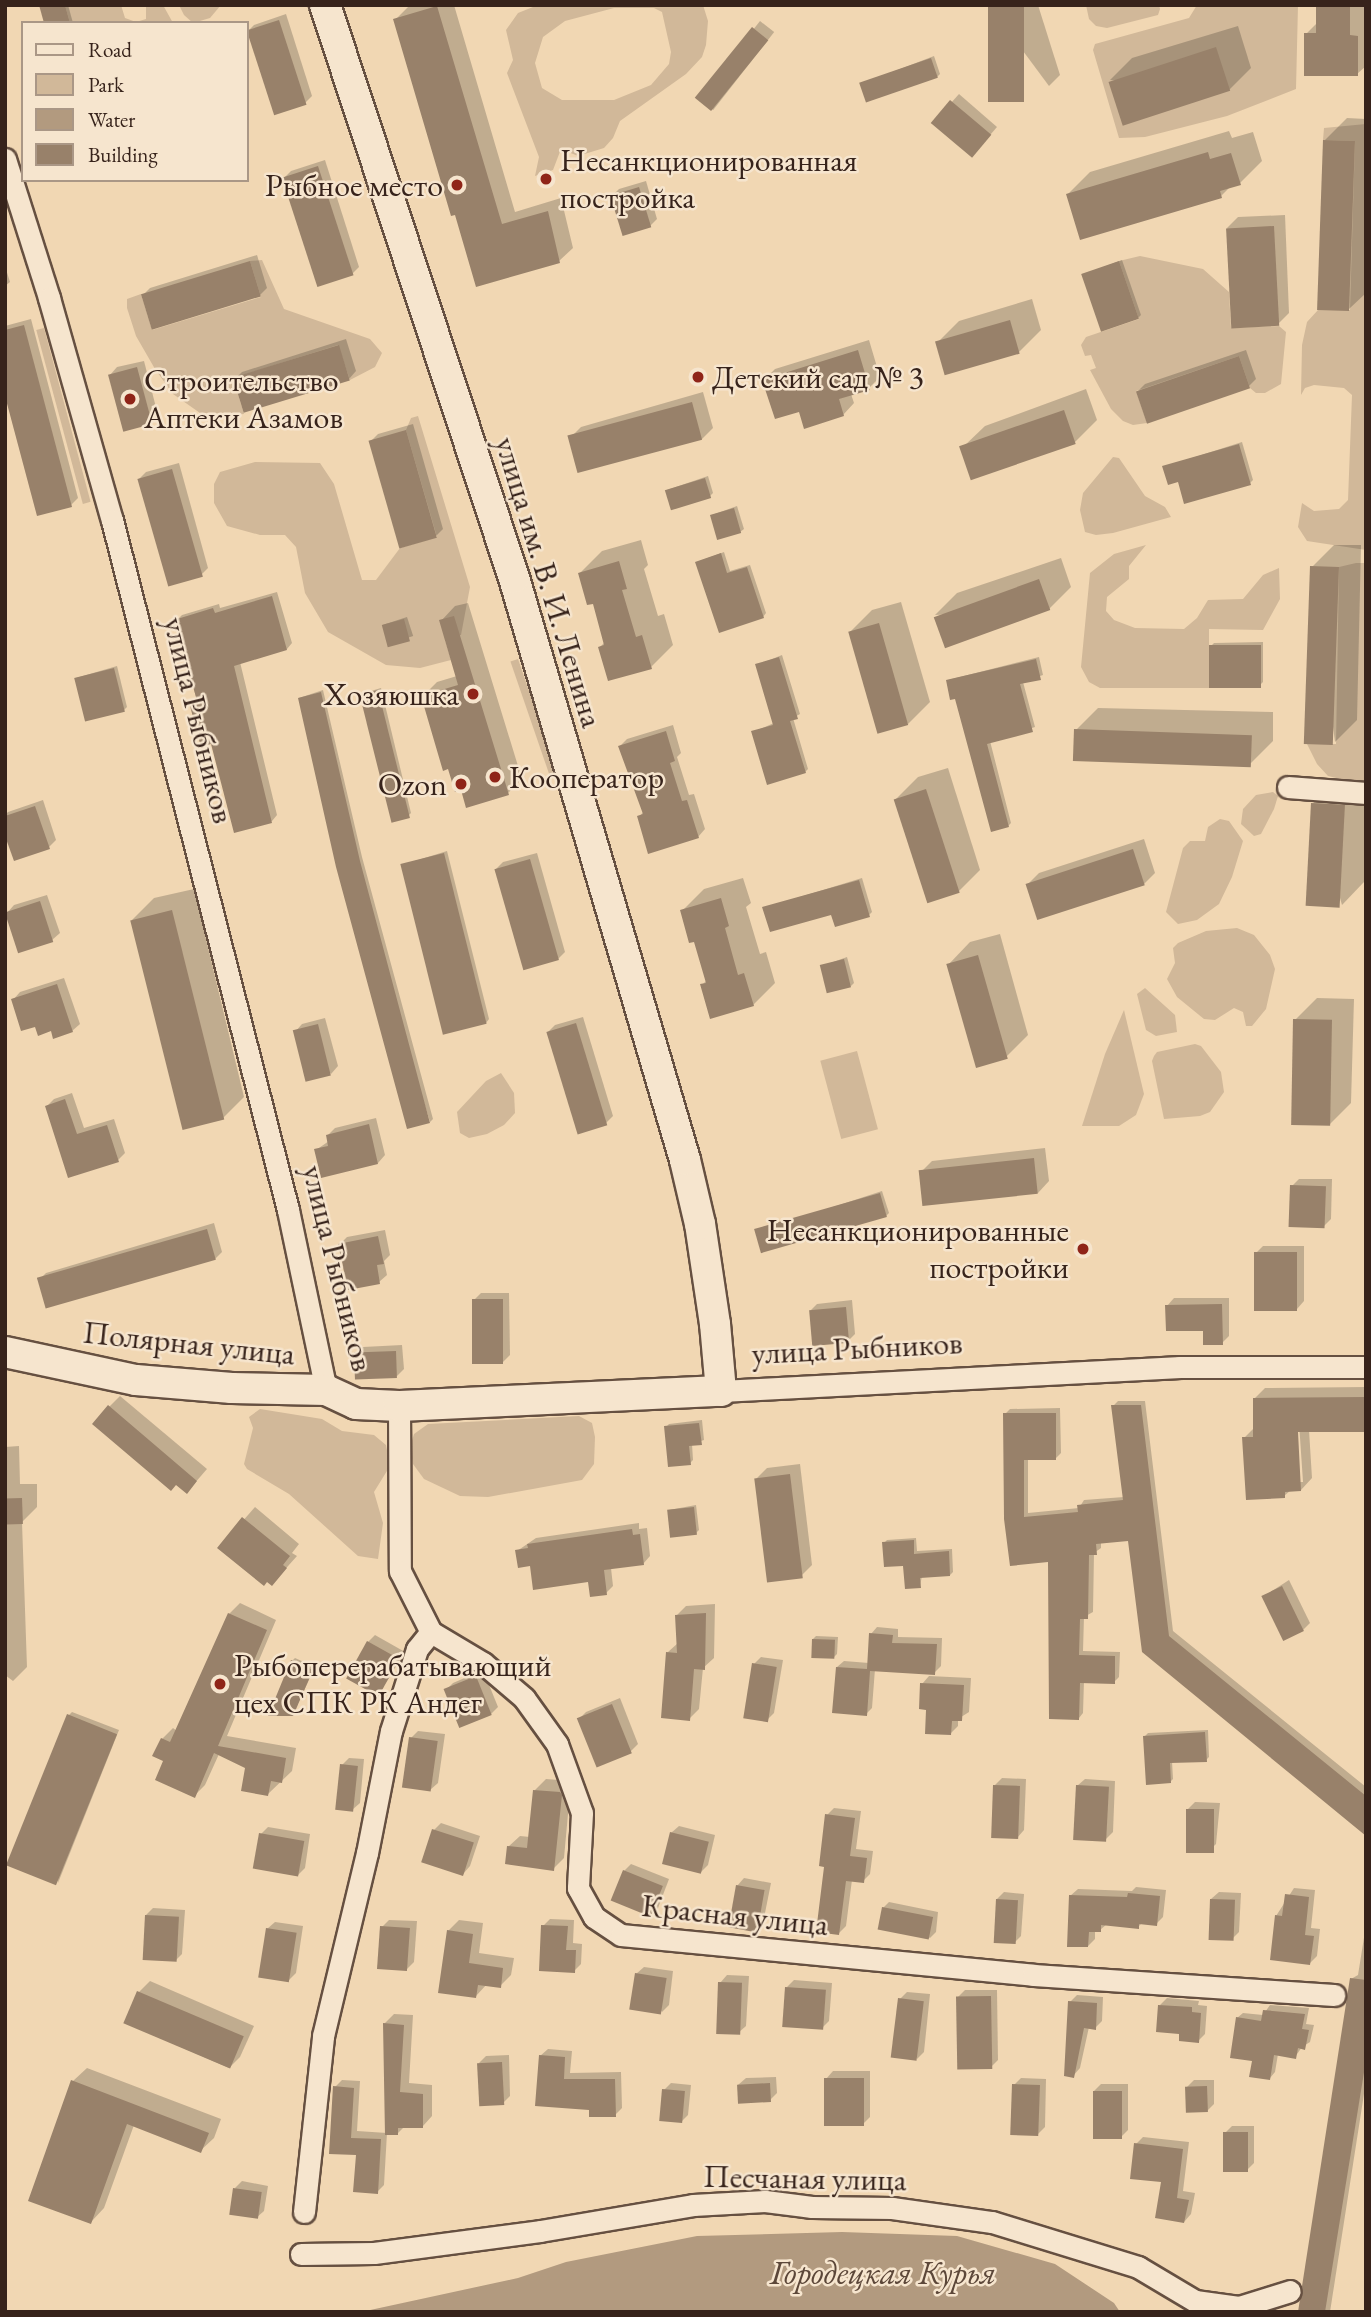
<!DOCTYPE html>
<html>
<head>
<meta charset="utf-8">
<style>
	body { margin:0 }
	#map { position:relative; width:1371px; height:2317px; overflow:hidden; background:#f1d7b3; font-family:"EB Garamond",serif }
	div>[style] { position:absolute }
	.green>* { inset:0; background:#d1b899; transform-origin:0 0 }
	.water>* { inset:0; background:#b29a7f }
	.shadow>* { inset:0; background:#0003; transform-origin:0 0 }
	.building>* { inset:0; background:#98816a; transform-origin:0 0 }
	.roads { filter:drop-shadow(2px 0 #665041) drop-shadow(-2px 0 #665041) drop-shadow(0 2px #665041) drop-shadow(0 -2px #665041) }
	.minor>* { height:21px; margin:-10.5px; padding:0 10.5px; transform-origin:10.5px; border-radius:10.5px; background:#f6e5ce }
	.secondary>* { height:30px; margin:-15px; padding:0 15px; transform-origin:15px; border-radius:15px; background:#f6e5ce }
	.dots>* { width:19px; height:19px; translate:-50% -50%; box-sizing:border-box; border:4px solid #f6e5ce; border-radius:50% }
	span { translate:-50% -50%; white-space:nowrap; text-align:center; line-height:1.15; -webkit-text-stroke:5px #f6e5ce; paint-order:stroke }
	.poi-label { font-size:32px; color:#37231b }
	.left { translate:0 -50%; text-align:left }
	.right { translate:-100% -50%; text-align:right }
	.street-label { font-size:32px; color:#37231b }
	.water-label { font-size:33px; color:#5c4739; font-style:italic }
	.frame { position:absolute; inset:0; border:7px solid #37231b; pointer-events:none }
	.legend { position:absolute; left:21px; top:21px; width:228px; height:161px; box-sizing:border-box; background:#f6e5ce; border:2px solid #aa9786; margin:0; padding:9px 12px; list-style:none; font-size:21px; color:#37231b }
	.legend li { display:flex; align-items:center; gap:14px; height:35px }
	.legend b { width:35px; border:2px solid #aa9786 }
</style>
</head>
<body>
<div id="map">
	<div class="green">
		<i style="clip-path:polygon(65px 5px,121px 5px,125px 18px,136px 22px,146px 19px,146px 5px,163px 5px,173px 23px,70px 23px)"></i>
		<i style="clip-path:polygon(179px 5px,221px 5px,210px 18px,193px 23px,184px 15px)"></i>
		<i style="clip-path:polygon(evenodd,538px 5px,703px 5px,708px 21px,706px 45px,702px 57px,686px 74px,620px 121px,613px 138px,604px 148px,578px 156px,561px 149px,553px 170px,535px 176px,539px 157px,507px 73px,513px 60px,506px 30px,518px 13px,538px 5px,614px 8px,654px 8px,662px 12px,671px 52px,669px 64px,651px 85px,614px 100px,562px 100px,542px 88px,535px 63px,543px 37px,565px 21px,614px 8px)"></i>
		<i style="clip-path:polygon(1086px 5px,1159px 5px,1160px 9px,1158px 15px,1107px 28px,1096px 26px,1089px 19px)"></i>
		<i style="clip-path:polygon(1197px 5px,1298px 5px,1296px 89px,1227px 116px,1145px 137px,1119px 138px,1093px 50px,1095px 44px,1189px 18px)"></i>
		<i style="clip-path:polygon(1366px 124px,1366px 550px,1307px 541px,1298px 527px,1302px 503px,1314px 511px,1339px 509px,1348px 500px,1352px 395px,1344px 388px,1314px 385px,1305px 388px,1301px 395px,1302px 345px,1307px 322px,1318px 310px,1350px 310px,1355px 141px,1323px 140px,1324px 128px)"></i>
		<i style="clip-path:polygon(1140px 256px,1203px 269px,1229px 292px,1231px 328px,1279px 326px,1286px 332px,1281px 384px,1265px 393px,1256px 393px,1250px 388px,1239px 356px,1136px 391px,1147px 423px,1133px 425px,1123px 421px,1111px 409px,1090px 370px,1096px 368px,1091px 355px,1085px 356px,1081px 345px,1086px 337px,1139px 319px,1119px 261px)"></i>
		<i style="clip-path:polygon(262px 260px,284px 309px,370px 339px,382px 353px,375px 367px,350px 380px,338px 345px,233px 378px,244px 414px,220px 416px,200px 413px,173px 394px,155px 369px,136px 336px,127px 308px,127px 299px,141px 294px,152px 330px,261px 297px,250px 261px)"></i>
		<i style="left:44px;top:328px;width:180px;height:8px;rotate:75deg"></i>
		<i style="clip-path:polygon(418px 416px,470px 587px,461px 635px,445px 640px,451px 660px,420px 668px,386px 665px,328px 632px,305px 593px,296px 547px,285px 535px,260px 535px,227px 526px,214px 503px,214px 484px,220px 472px,255px 462px,320px 463px,334px 484px,362px 580px,376px 580px,400px 548px,437px 537px,406px 430px,411px 418px)"></i>
		<i style="clip-path:polygon(1113px 457px,1119px 458px,1145px 496px,1165px 507px,1171px 517px,1113px 533px,1096px 535px,1085px 532px,1080px 510px,1083px 493px)"></i>
		<i style="clip-path:polygon(1146px 545px,1129px 566px,1129px 579px,1107px 597px,1106px 611px,1114px 620px,1135px 628px,1184px 629px,1197px 618px,1208px 600px,1243px 599px,1263px 575px,1279px 568px,1280px 599px,1263px 630px,1209px 629px,1209px 688px,1100px 688px,1089px 682px,1081px 667px,1090px 573px,1114px 554px)"></i>
		<i style="clip-path:polygon(1356px 563px,1366px 563px,1366px 785px,1328px 776px,1317px 764px,1307px 744px,1336px 744px,1339px 567px)"></i>
		<i style="left:518px;top:659px;width:124px;height:8px;rotate:71deg"></i>
		<i style="clip-path:polygon(1273px 792px,1278px 796px,1274px 809px,1261px 834px,1254px 836px,1241px 824px,1243px 809px,1256px 795px)"></i>
		<i style="clip-path:polygon(1220px 819px,1229px 821px,1243px 841px,1232px 877px,1219px 904px,1197px 920px,1178px 924px,1166px 912px,1183px 848px,1190px 841px,1205px 841px,1208px 827px)"></i>
		<i style="clip-path:polygon(1237px 928px,1254px 935px,1270px 955px,1275px 969px,1266px 1009px,1252px 1026px,1246px 1026px,1243px 1012px,1234px 1008px,1215px 1020px,1204px 1019px,1177px 997px,1167px 979px,1175px 963px,1173px 948px,1178px 943px,1206px 931px)"></i>
		<i style="clip-path:polygon(1145px 988px,1175px 1015px,1177px 1032px,1156px 1036px,1146px 1030px,1137px 994px)"></i>
		<i style="clip-path:polygon(1124px 1010px,1144px 1094px,1136px 1115px,1119px 1126px,1082px 1126px,1105px 1054px)"></i>
		<i style="clip-path:polygon(1195px 1044px,1201px 1046px,1221px 1072px,1224px 1092px,1210px 1112px,1200px 1116px,1164px 1119px,1152px 1061px,1154px 1056px,1157px 1052px)"></i>
		<i style="left:857px;top:1051px;width:81px;height:38px;rotate:75deg"></i>
		<i style="clip-path:polygon(501px 1073px,514px 1093px,515px 1113px,504px 1125px,487px 1134px,469px 1138px,460px 1133px,457px 1112px,486px 1081px)"></i>
		<i style="clip-path:polygon(260px 1409px,322px 1419px,342px 1431px,374px 1435px,386px 1445px,390px 1466px,374px 1492px,383px 1523px,378px 1559px,358px 1556px,289px 1494px,247px 1469px,244px 1464px,253px 1428px,249px 1417px)"></i>
		<i style="clip-path:polygon(579px 1416px,592px 1423px,595px 1437px,594px 1464px,582px 1480px,488px 1497px,460px 1496px,424px 1479px,413px 1464px,410px 1447px,414px 1434px,428px 1424px)"></i>
	</div>
	<div class="water">
		<i style="clip-path:polygon(842px 2232px,957px 2236px,1055px 2264px,1114px 2303px,1120px 2312px,361px 2312px,518px 2278px,566px 2262px,697px 2236px)"></i>
	</div>
	<div class="shadow">
		<i style="clip-path:polygon(41px 5px,68px 5px,73px 23px,46px 23px)"></i>
		<i style="clip-path:polygon(454px 5px,515px 212px,561px 198px,573px 248px,559px 261px,478px 285px,395px 20px,410px 5px)"></i>
		<i style="clip-path:polygon(989px 5px,1038px 5px,1060px 75px,1049px 86px)"></i>
		<i style="clip-path:polygon(1317px 5px,1366px 5px,1366px 66px,1357px 74px,1306px 34px,1318px 22px)"></i>
		<i style="clip-path:polygon(286px 14px,312px 96px,305px 103px,247px 32px,254px 25px)"></i>
		<i style="left:760px;top:21px;width:18px;height:99px;rotate:38deg"></i>
		<i style="clip-path:polygon(1238px 26px,1251px 68px,1229px 90px,1110px 80px,1132px 58px)"></i>
		<i style="clip-path:polygon(934px 56px,940px 74px,937px 77px,861px 84px)"></i>
		<i style="clip-path:polygon(959px 94px,997px 127px,978px 149px,933px 123px)"></i>
		<i style="clip-path:polygon(1347px 118px,1366px 119px,1366px 293px,1349px 309px,1325px 140px)"></i>
		<i style="clip-path:polygon(1229px 131px,1232px 138px,1253px 132px,1262px 161px,1240px 183px,1231px 186px,1221px 196px,1068px 194px,1090px 172px)"></i>
		<i style="clip-path:polygon(325px 160px,359px 267px,352px 274px,284px 178px,291px 171px)"></i>
		<i style="clip-path:polygon(646px 181px,657px 219px,650px 226px,612px 196px,619px 189px)"></i>
		<i style="clip-path:polygon(1285px 215px,1289px 313px,1278px 324px,1227px 228px,1238px 217px)"></i>
		<i style="clip-path:polygon(257px 255px,267px 288px,260px 295px,143px 295px,150px 288px)"></i>
		<i style="clip-path:polygon(1122px 260px,1141px 315px,1138px 318px,1083px 275px)"></i>
		<i style="clip-path:polygon(5px 266px,10px 282px,5px 286px)"></i>
		<i style="clip-path:polygon(1032px 299px,1041px 330px,1019px 352px,937px 343px,959px 321px)"></i>
		<i style="clip-path:polygon(31px 319px,78px 498px,71px 505px,5px 389px,5px 326px)"></i>
		<i style="clip-path:polygon(346px 339px,356px 371px,349px 379px,235px 379px,242px 372px)"></i>
		<i style="clip-path:polygon(869px 340px,880px 377px,869px 388px,851px 394px,854px 403px,843px 415px,800px 410px,764px 380px,775px 369px)"></i>
		<i style="clip-path:polygon(1246px 350px,1256px 379px,1249px 386px,1138px 391px,1145px 384px)"></i>
		<i style="clip-path:polygon(144px 361px,158px 415px,151px 422px,110px 375px,117px 367px)"></i>
		<i style="clip-path:polygon(1086px 389px,1097px 420px,1075px 442px,962px 448px,985px 426px)"></i>
		<i style="clip-path:polygon(703px 392px,713px 428px,702px 439px,570px 438px,581px 427px)"></i>
		<i style="clip-path:polygon(413px 424px,443px 529px,436px 536px,371px 441px,378px 434px)"></i>
		<i style="clip-path:polygon(1242px 442px,1253px 480px,1250px 483px,1179px 480px,1164px 467px)"></i>
		<i style="clip-path:polygon(179px 463px,208px 568px,201px 575px,139px 479px,146px 472px)"></i>
		<i style="clip-path:polygon(708px 476px,713px 493px,710px 496px,667px 490px)"></i>
		<i style="clip-path:polygon(737px 506px,744px 529px,740px 532px,712px 515px)"></i>
		<i style="clip-path:polygon(641px 540px,648px 565px,644px 569px,658px 616px,664px 614px,673px 645px,651px 667px,600px 647px,605px 642px,594px 602px,580px 573px,602px 551px)"></i>
		<i style="clip-path:polygon(1334px 545px,1361px 545px,1357px 720px,1335px 742px,1312px 567px)"></i>
		<i style="clip-path:polygon(724px 552px,730px 571px,750px 565px,766px 613px,763px 617px,697px 562px)"></i>
		<i style="clip-path:polygon(1061px 558px,1071px 587px,1049px 609px,935px 615px,957px 593px)"></i>
		<i style="clip-path:polygon(277px 592px,292px 643px,287px 649px,240px 662px,277px 815px,272px 821px,236px 831px,212px 742px,192px 707px,197px 701px,176px 621px,182px 615px,219px 604px,220px 608px)"></i>
		<i style="clip-path:polygon(901px 602px,930px 702px,908px 724px,850px 632px,872px 610px)"></i>
		<i style="clip-path:polygon(468px 603px,522px 779px,508px 793px,423px 696px,437px 682px,457px 676px,441px 621px,455px 606px)"></i>
		<i style="left:407px;top:617px;width:20px;height:25px;rotate:72deg"></i>
		<i style="clip-path:polygon(1263px 642px,1263px 682px,1260px 685px,1211px 646px,1214px 643px)"></i>
		<i style="clip-path:polygon(782px 655px,800px 714px,793px 718px,808px 769px,805px 772px,753px 732px,774px 723px,757px 665px)"></i>
		<i style="clip-path:polygon(1039px 657px,1043px 675px,1023px 682px,1035px 727px,990px 741px,1011px 823px,1008px 826px,948px 680px)"></i>
		<i style="clip-path:polygon(117px 666px,127px 707px,124px 710px,76px 678px)"></i>
		<i style="clip-path:polygon(381px 688px,411px 813px,408px 816px,361px 694px)"></i>
		<i style="clip-path:polygon(323px 690px,362px 857px,433px 1119px,430px 1122px,299px 698px)"></i>
		<i style="clip-path:polygon(1098px 708px,1273px 712px,1273px 741px,1251px 763px,1076px 730px)"></i>
		<i style="clip-path:polygon(673px 725px,681px 753px,677px 757px,689px 795px,694px 794px,705px 829px,698px 837px,639px 817px,644px 811px,620px 746px,627px 739px)"></i>
		<i style="clip-path:polygon(948px 768px,980px 870px,958px 892px,896px 799px,918px 777px)"></i>
		<i style="clip-path:polygon(1335px 781px,1366px 783px,1364px 882px,1342px 905px,1313px 803px)"></i>
		<i style="clip-path:polygon(43px 800px,56px 840px,49px 847px,5px 830px,5px 815px,8px 812px)"></i>
		<i style="clip-path:polygon(1144px 839px,1155px 873px,1144px 884px,1028px 884px,1039px 873px)"></i>
		<i style="clip-path:polygon(447px 851px,489px 1019px,486px 1023px,402px 865px)"></i>
		<i style="clip-path:polygon(537px 853px,565px 952px,558px 959px,496px 869px,503px 862px)"></i>
		<i style="clip-path:polygon(743px 878px,751px 903px,746px 907px,760px 954px,766px 952px,775px 983px,753px 1005px,702px 985px,707px 980px,696px 939px,682px 911px,704px 889px)"></i>
		<i style="clip-path:polygon(862px 878px,872px 912px,869px 915px,764px 908px)"></i>
		<i style="clip-path:polygon(194px 889px,244px 1097px,222px 1119px,132px 920px,154px 898px)"></i>
		<i style="clip-path:polygon(47px 895px,60px 933px,52px 940px,18px 951px,7px 913px,14px 905px)"></i>
		<i style="clip-path:polygon(1000px 934px,1028px 1035px,1006px 1057px,948px 965px,970px 942px)"></i>
		<i style="clip-path:polygon(847px 957px,854px 983px,851px 986px,822px 966px)"></i>
		<i style="clip-path:polygon(64px 978px,80px 1024px,72px 1031px,36px 1025px,13px 1000px,20px 992px)"></i>
		<i style="clip-path:polygon(1317px 998px,1354px 999px,1351px 1103px,1329px 1125px,1295px 1020px)"></i>
		<i style="clip-path:polygon(583px 1017px,613px 1116px,606px 1123px,548px 1032px,555px 1025px)"></i>
		<i style="clip-path:polygon(325px 1018px,338px 1066px,331px 1074px,295px 1032px,302px 1024px)"></i>
		<i style="clip-path:polygon(72px 1093px,84px 1128px,114px 1119px,125px 1153px,118px 1160px,69px 1176px,47px 1106px,54px 1099px)"></i>
		<i style="clip-path:polygon(376px 1118px,385px 1155px,378px 1163px,316px 1150px,329px 1141px,328px 1135px,335px 1128px)"></i>
		<i style="clip-path:polygon(1045px 1148px,1049px 1181px,1038px 1193px,921px 1172px,932px 1161px)"></i>
		<i style="clip-path:polygon(1299px 1179px,1332px 1179px,1331px 1219px,1324px 1226px,1292px 1186px)"></i>
		<i style="clip-path:polygon(882px 1191px,889px 1213px,886px 1216px,757px 1232px)"></i>
		<i style="clip-path:polygon(214px 1223px,222px 1252px,215px 1259px,39px 1280px,46px 1273px)"></i>
		<i style="clip-path:polygon(385px 1230px,390px 1255px,384px 1261px,387px 1275px,379px 1282px,340px 1244px,347px 1237px)"></i>
		<i style="clip-path:polygon(1263px 1246px,1304px 1246px,1304px 1301px,1297px 1309px,1256px 1253px)"></i>
		<i style="clip-path:polygon(481px 1293px,509px 1293px,510px 1355px,503px 1362px,474px 1300px)"></i>
		<i style="clip-path:polygon(1174px 1298px,1229px 1298px,1229px 1336px,1222px 1343px,1167px 1306px)"></i>
		<i style="clip-path:polygon(852px 1300px,855px 1334px,848px 1341px,810px 1311px,817px 1304px)"></i>
		<i style="clip-path:polygon(402px 1345px,404px 1369px,397px 1376px,356px 1355px,363px 1347px)"></i>
		<i style="clip-path:polygon(evenodd,1366px 1387px,1366px 1430px,1309px 1430px,1312px 1478px,1301px 1490px,1291px 1490px,1284px 1496px,1244px 1438px,1255px 1427px,1254px 1399px,1265px 1388px,1366px 1387px,1296px 1423px,1299px 1423px,1303px 1482px,1299px 1482px,1296px 1423px)"></i>
		<i style="clip-path:polygon(120px 1396px,207px 1469px,187px 1492px,109px 1407px)"></i>
		<i style="clip-path:polygon(1118px 1401px,1145px 1401px,1173px 1631px,1366px 1787px,1366px 1834px,1143px 1651px,1129px 1539px,1101px 1542px,1101px 1548px,1094px 1553px,1093px 1612px,1084px 1617px,1083px 1651px,1120px 1652px,1119px 1677px,1114px 1682px,1084px 1681px,1083px 1713px,1079px 1718px,1050px 1560px,1011px 1564px,1005px 1414px,1010px 1409px,1060px 1408px,1061px 1453px,1056px 1458px,1028px 1458px,1028px 1513px,1079px 1508px,1084px 1500px,1124px 1497px,1113px 1406px)"></i>
		<i style="clip-path:polygon(702px 1420px,704px 1440px,692px 1444px,693px 1460px,690px 1463px,666px 1427px,669px 1424px)"></i>
		<i style="clip-path:polygon(19px 1446px,20px 1484px,37px 1484px,37px 1507px,22px 1522px,27px 1667px,13px 1681px,5px 1675px,5px 1447px)"></i>
		<i style="clip-path:polygon(800px 1464px,812px 1565px,801px 1576px,756px 1479px,767px 1468px)"></i>
		<i style="clip-path:polygon(696px 1505px,699px 1530px,696px 1533px,669px 1510px)"></i>
		<i style="clip-path:polygon(255px 1507px,299px 1544px,292px 1553px,297px 1556px,272px 1584px,220px 1547px)"></i>
		<i style="clip-path:polygon(639px 1523px,639px 1529px,647px 1528px,650px 1556px,643px 1564px,611px 1568px,613px 1586px,606px 1593px,590px 1580px,517px 1551px,536px 1538px)"></i>
		<i style="clip-path:polygon(916px 1538px,917px 1551px,952px 1549px,953px 1572px,950px 1575px,922px 1576px,920px 1586px,884px 1543px,887px 1540px)"></i>
		<i style="clip-path:polygon(1289px 1580px,1310px 1623px,1303px 1630px,1264px 1596px)"></i>
		<i style="clip-path:polygon(240px 1603px,276px 1620px,227px 1736px,296px 1748px,292px 1771px,268px 1794px,247px 1767px,219px 1754px,205px 1785px,194px 1796px,166px 1761px,162px 1739px,173px 1728px,177px 1731px,229px 1614px)"></i>
		<i style="clip-path:polygon(715px 1604px,714px 1658px,703px 1668px,699px 1709px,689px 1719px,668px 1652px,678px 1643px,676px 1616px,686px 1606px)"></i>
		<i style="clip-path:polygon(877px 1627px,898px 1629px,898px 1637px,942px 1638px,941px 1666px,934px 1673px,875px 1669px,872px 1708px,866px 1714px,837px 1667px,844px 1661px,869px 1663px,871px 1634px)"></i>
		<i style="clip-path:polygon(375px 1635px,405px 1652px,378px 1695px,368px 1642px)"></i>
		<i style="clip-path:polygon(816px 1636px,838px 1637px,837px 1654px,834px 1657px,813px 1639px)"></i>
		<i style="clip-path:polygon(761px 1657px,783px 1660px,774px 1713px,767px 1720px,754px 1664px)"></i>
		<i style="clip-path:polygon(295px 1658px,315px 1667px,293px 1714px,292px 1661px)"></i>
		<i style="clip-path:polygon(483px 1670px,498px 1707px,491px 1714px,446px 1690px,453px 1683px)"></i>
		<i style="clip-path:polygon(929px 1676px,971px 1678px,969px 1712px,958px 1719px,958px 1726px,951px 1733px,928px 1708px,922px 1684px)"></i>
		<i style="clip-path:polygon(620px 1698px,638px 1744px,631px 1751px,597px 1765px,579px 1719px,586px 1712px)"></i>
		<i style="clip-path:polygon(72px 1712px,119px 1730px,58px 1883px,69px 1715px)"></i>
		<i style="clip-path:polygon(1208px 1730px,1209px 1757px,1206px 1760px,1172px 1761px,1173px 1779px,1170px 1782px,1145px 1736px,1148px 1733px)"></i>
		<i style="clip-path:polygon(418px 1731px,445px 1734px,438px 1783px,430px 1790px,411px 1738px)"></i>
		<i style="clip-path:polygon(349px 1758px,364px 1759px,360px 1803px,352px 1810px,342px 1765px)"></i>
		<i style="clip-path:polygon(1002px 1778px,1026px 1779px,1024px 1830px,1017px 1838px,995px 1785px)"></i>
		<i style="clip-path:polygon(546px 1779px,571px 1781px,564px 1858px,553px 1869px,508px 1847px,520px 1836px,530px 1837px,535px 1790px)"></i>
		<i style="clip-path:polygon(1085px 1779px,1115px 1781px,1113px 1832px,1106px 1839px,1077px 1786px)"></i>
		<i style="clip-path:polygon(1195px 1802px,1220px 1803px,1216px 1844px,1209px 1851px,1188px 1809px)"></i>
		<i style="clip-path:polygon(834px 1808px,861px 1811px,856px 1849px,873px 1851px,870px 1874px,863px 1881px,852px 1880px,846px 1926px,839px 1933px,826px 1865px,827px 1815px)"></i>
		<i style="clip-path:polygon(441px 1823px,480px 1836px,470px 1866px,463px 1874px,434px 1830px)"></i>
		<i style="clip-path:polygon(679px 1826px,715px 1835px,708px 1865px,701px 1872px,671px 1833px)"></i>
		<i style="clip-path:polygon(268px 1827px,310px 1834px,305px 1868px,298px 1875px,261px 1834px)"></i>
		<i style="clip-path:polygon(631px 1864px,669px 1879px,658px 1908px,651px 1915px,624px 1871px)"></i>
		<i style="clip-path:polygon(744px 1878px,771px 1883px,763px 1923px,756px 1930px,737px 1886px)"></i>
		<i style="clip-path:polygon(1136px 1887px,1166px 1890px,1163px 1917px,1156px 1924px,1142px 1923px,1138px 1927px,1107px 1924px,1100px 1930px,1095px 1930px,1095px 1939px,1088px 1946px,1070px 1896px,1078px 1889px,1132px 1891px)"></i>
		<i style="clip-path:polygon(1294px 1888px,1315px 1890px,1311px 1928px,1320px 1929px,1317px 1956px,1310px 1963px,1276px 1916px)"></i>
		<i style="clip-path:polygon(1004px 1892px,1024px 1894px,1021px 1936px,1014px 1943px,997px 1899px)"></i>
		<i style="clip-path:polygon(1219px 1892px,1241px 1893px,1239px 1932px,1232px 1939px,1211px 1899px)"></i>
		<i style="clip-path:polygon(889px 1902px,938px 1912px,936px 1932px,930px 1938px,883px 1908px)"></i>
		<i style="clip-path:polygon(153px 1908px,185px 1910px,182px 1954px,175px 1961px,146px 1915px)"></i>
		<i style="clip-path:polygon(550px 1919px,574px 1920px,573px 1943px,582px 1944px,581px 1964px,574px 1971px,543px 1926px)"></i>
		<i style="clip-path:polygon(389px 1920px,417px 1921px,414px 1962px,407px 1969px,382px 1927px)"></i>
		<i style="clip-path:polygon(459px 1920px,483px 1923px,479px 1953px,514px 1958px,511px 1975px,500px 1986px,487px 1984px,476px 1996px,448px 1931px)"></i>
		<i style="clip-path:polygon(275px 1922px,303px 1926px,296px 1973px,289px 1980px,267px 1929px)"></i>
		<i style="clip-path:polygon(1366px 1925px,1366px 2081px,1330px 2312px,1299px 2312px,1351px 1979px,1358px 1975px)"></i>
		<i style="clip-path:polygon(644px 1967px,673px 1971px,669px 2005px,662px 2012px,636px 1974px)"></i>
		<i style="clip-path:polygon(727px 1975px,749px 1976px,746px 2026px,738px 2033px,720px 1983px)"></i>
		<i style="clip-path:polygon(794px 1980px,832px 1983px,829px 2021px,822px 2028px,787px 1987px)"></i>
		<i style="clip-path:polygon(150px 1981px,254px 2026px,240px 2057px,229px 2068px,126px 2023px,139px 1992px)"></i>
		<i style="clip-path:polygon(965px 1990px,997px 1990px,998px 2060px,991px 2067px,958px 1997px)"></i>
		<i style="clip-path:polygon(907px 1992px,930px 1994px,924px 2052px,917px 2059px,900px 1999px)"></i>
		<i style="clip-path:polygon(1077px 1995px,1103px 1997px,1102px 2021px,1095px 2028px,1089px 2027px,1080px 2068px,1073px 2076px,1070px 2002px)"></i>
		<i style="clip-path:polygon(1167px 1998px,1199px 2001px,1198px 2005px,1207px 2006px,1205px 2034px,1198px 2041px,1160px 2005px)"></i>
		<i style="clip-path:polygon(1270px 2005px,1309px 2008px,1306px 2024px,1314px 2025px,1310px 2042px,1302px 2047px,1295px 2057px,1278px 2054px,1275px 2072px,1270px 2078px,1254px 2060px,1237px 2018px,1243px 2013px,1263px 2015px)"></i>
		<i style="clip-path:polygon(394px 2014px,413px 2015px,409px 2083px,432px 2085px,432px 2116px,423px 2126px,404px 2127px,397px 2134px,387px 2133px,384px 2185px,377px 2192px,357px 2154px,331px 2152px,335px 2087px,342px 2080px,360px 2081px,357px 2131px,387px 2133px,384px 2024px)"></i>
		<i style="clip-path:polygon(548px 2049px,572px 2051px,570px 2073px,621px 2072px,622px 2108px,615px 2115px,590px 2109px,540px 2056px)"></i>
		<i style="clip-path:polygon(509px 2055px,510px 2096px,503px 2103px,479px 2063px,486px 2056px)"></i>
		<i style="clip-path:polygon(87px 2068px,221px 2119px,214px 2138px,200px 2151px,134px 2125px,104px 2208px,91px 2222px,73px 2081px)"></i>
		<i style="clip-path:polygon(833px 2071px,870px 2071px,870px 2117px,863px 2124px,826px 2079px)"></i>
		<i style="clip-path:polygon(776px 2077px,777px 2093px,770px 2100px,738px 2085px,746px 2078px)"></i>
		<i style="clip-path:polygon(1021px 2078px,1046px 2079px,1045px 2127px,1038px 2134px,1014px 2085px)"></i>
		<i style="clip-path:polygon(1194px 2080px,1214px 2080px,1214px 2104px,1207px 2111px,1187px 2087px)"></i>
		<i style="clip-path:polygon(671px 2083px,691px 2085px,688px 2115px,681px 2122px,664px 2090px)"></i>
		<i style="clip-path:polygon(1101px 2084px,1128px 2084px,1128px 2130px,1121px 2137px,1094px 2091px)"></i>
		<i style="clip-path:polygon(1232px 2126px,1254px 2126px,1254px 2163px,1247px 2170px,1225px 2133px)"></i>
		<i style="clip-path:polygon(1143px 2137px,1189px 2142px,1183px 2191px,1195px 2193px,1191px 2214px,1184px 2222px,1164px 2181px,1136px 2144px)"></i>
		<i style="clip-path:polygon(242px 2181px,268px 2186px,264px 2211px,256px 2218px,235px 2188px)"></i>
	</div>
	<div class="building">
		<i style="clip-path:polygon(39px 5px,65px 5px,70px 23px,44px 23px)"></i>
		<i style="left:988px;top:5px;width:36px;height:97px"></i>
		<i style="clip-path:polygon(1316px 5px,1350px 5px,1350px 35px,1358px 36px,1358px 76px,1304px 76px,1304px 33px,1316px 33px)"></i>
		<i style="clip-path:polygon(437px 6px,502px 224px,548px 211px,560px 263px,476px 287px,455px 215px,451px 216px,393px 19px)"></i>
		<i style="left:279px;top:20px;width:89px;height:34px;rotate:72deg"></i>
		<i style="left:752px;top:27px;width:21px;height:91px;rotate:39deg"></i>
		<i style="left:1216px;top:47px;width:46px;height:113px;rotate:72deg"></i>
		<i style="left:931px;top:58px;width:21px;height:76px;rotate:71deg"></i>
		<i style="left:950px;top:100px;width:54px;height:30px;rotate:40deg"></i>
		<i style="left:1323px;top:140px;width:32px;height:170px;rotate:2deg"></i>
		<i style="clip-path:polygon(1208px 152px,1210px 159px,1231px 153px,1241px 185px,1220px 191px,1222px 198px,1080px 240px,1066px 194px)"></i>
		<i style="left:318px;top:166px;width:115px;height:38px;rotate:72deg"></i>
		<i style="left:639px;top:187px;width:42px;height:30px;rotate:73deg"></i>
		<i style="left:1274px;top:226px;width:100px;height:48px;rotate:87deg"></i>
		<i style="left:250px;top:261px;width:37px;height:114px;rotate:73deg"></i>
		<i style="left:1119px;top:261px;width:61px;height:40px;rotate:71deg"></i>
		<i style="left:1010px;top:320px;width:35px;height:78px;rotate:74deg"></i>
		<i style="clip-path:polygon(24px 325px,72px 507px,37px 516px,5px 396px,5px 330px)"></i>
		<i style="left:339px;top:345px;width:37px;height:111px;rotate:73deg"></i>
		<i style="clip-path:polygon(858px 350px,870px 390px,839px 399px,844px 416px,804px 429px,799px 412px,775px 419px,762px 380px)"></i>
		<i style="left:1239px;top:356px;width:34px;height:109px;rotate:71deg"></i>
		<i style="left:137px;top:367px;width:59px;height:30px;rotate:75deg"></i>
		<i style="left:692px;top:402px;width:39px;height:129px;rotate:75deg"></i>
		<i style="left:1064px;top:410px;width:36px;height:111px;rotate:71deg"></i>
		<i style="left:406px;top:430px;width:112px;height:39px;rotate:74deg"></i>
		<i style="clip-path:polygon(1239px 444px,1251px 485px,1184px 504px,1178px 482px,1168px 485px,1162px 466px)"></i>
		<i style="left:172px;top:469px;width:112px;height:36px;rotate:74deg"></i>
		<i style="left:705px;top:478px;width:21px;height:42px;rotate:73deg"></i>
		<i style="left:734px;top:508px;width:26px;height:25px;rotate:74deg"></i>
		<i style="clip-path:polygon(721px 553px,727px 573px,747px 567px,764px 618px,719px 633px,695px 562px)"></i>
		<i style="clip-path:polygon(619px 561px,627px 589px,622px 590px,636px 637px,642px 635px,652px 669px,608px 681px,598px 647px,604px 645px,593px 604px,587px 605px,578px 573px)"></i>
		<i style="left:1310px;top:566px;width:29px;height:178px;rotate:2deg"></i>
		<i style="left:1039px;top:579px;width:33px;height:112px;rotate:70deg"></i>
		<i style="clip-path:polygon(272px 596px,287px 650px,234px 666px,272px 823px,234px 833px,211px 744px,201px 747px,190px 706px,198px 704px,174px 620px,213px 608px,215px 613px)"></i>
		<i style="clip-path:polygon(454px 616px,509px 795px,466px 808px,461px 790px,455px 792px,448px 769px,443px 771px,421px 696px,458px 685px,439px 620px)"></i>
		<i style="left:404px;top:619px;width:23px;height:23px;rotate:75deg"></i>
		<i style="left:879px;top:623px;width:106px;height:32px;rotate:74deg"></i>
		<i style="left:1209px;top:645px;width:52px;height:43px"></i>
		<i style="clip-path:polygon(779px 657px,798px 719px,790px 721px,806px 773px,767px 785px,751px 731px,773px 725px,755px 664px)"></i>
		<i style="clip-path:polygon(1036px 659px,1041px 680px,1020px 684px,1033px 732px,987px 744px,1009px 827px,991px 832px,955px 699px,950px 700px,946px 680px)"></i>
		<i style="left:114px;top:668px;width:45px;height:41px;rotate:76deg"></i>
		<i style="left:378px;top:690px;width:132px;height:19px;rotate:76deg"></i>
		<i style="clip-path:polygon(321px 692px,360px 861px,430px 1123px,407px 1129px,336px 867px,298px 698px)"></i>
		<i style="left:1074px;top:729px;width:178px;height:32px;rotate:2deg"></i>
		<i style="clip-path:polygon(666px 731px,675px 761px,670px 763px,682px 801px,687px 800px,699px 838px,648px 854px,637px 816px,643px 814px,618px 746px)"></i>
		<i style="left:926px;top:789px;width:109px;height:34px;rotate:72deg"></i>
		<i style="left:1311px;top:803px;width:34px;height:103px;rotate:3deg"></i>
		<i style="clip-path:polygon(35px 806px,50px 849px,14px 861px,5px 836px,5px 816px)"></i>
		<i style="left:1133px;top:849px;width:38px;height:113px;rotate:72deg"></i>
		<i style="left:444px;top:853px;width:176px;height:45px;rotate:76deg"></i>
		<i style="left:530px;top:859px;width:105px;height:37px;rotate:74deg"></i>
		<i style="clip-path:polygon(859px 880px,870px 917px,835px 927px,831px 915px,770px 932px,762px 907px)"></i>
		<i style="clip-path:polygon(721px 898px,729px 926px,725px 928px,738px 975px,744px 973px,754px 1006px,710px 1019px,700px 984px,706px 983px,694px 942px,689px 943px,680px 910px)"></i>
		<i style="left:40px;top:901px;width:43px;height:37px;rotate:72deg"></i>
		<i style="left:172px;top:910px;width:216px;height:43px;rotate:76deg"></i>
		<i style="left:978px;top:955px;width:108px;height:33px;rotate:74deg"></i>
		<i style="left:844px;top:959px;width:29px;height:25px;rotate:76deg"></i>
		<i style="clip-path:polygon(57px 984px,73px 1032px,53px 1039px,51px 1031px,38px 1036px,35px 1027px,21px 1031px,11px 999px)"></i>
		<i style="left:1293px;top:1019px;width:39px;height:106px;rotate:1deg"></i>
		<i style="left:576px;top:1023px;width:107px;height:31px;rotate:73deg"></i>
		<i style="left:318px;top:1024px;width:53px;height:26px;rotate:76deg"></i>
		<i style="clip-path:polygon(65px 1099px,77px 1134px,107px 1125px,119px 1162px,68px 1178px,45px 1106px)"></i>
		<i style="clip-path:polygon(369px 1124px,378px 1164px,321px 1178px,314px 1149px,328px 1146px,326px 1135px)"></i>
		<i style="left:1034px;top:1158px;width:36px;height:116px;rotate:84deg"></i>
		<i style="left:1290px;top:1185px;width:36px;height:42px;rotate:2deg"></i>
		<i style="left:880px;top:1193px;width:25px;height:131px;rotate:74deg"></i>
		<i style="left:207px;top:1229px;width:32px;height:177px;rotate:74deg"></i>
		<i style="clip-path:polygon(378px 1236px,384px 1264px,377px 1265px,380px 1284px,348px 1290px,338px 1244px)"></i>
		<i style="left:1254px;top:1252px;width:43px;height:59px"></i>
		<i style="left:472px;top:1299px;width:31px;height:65px"></i>
		<i style="clip-path:polygon(1222px 1304px,1223px 1345px,1203px 1345px,1203px 1331px,1166px 1331px,1165px 1305px)"></i>
		<i style="left:846px;top:1307px;width:36px;height:37px;rotate:85deg"></i>
		<i style="left:396px;top:1351px;width:27px;height:42px;rotate:88deg"></i>
		<i style="clip-path:polygon(1366px 1397px,1366px 1432px,1298px 1432px,1301px 1491px,1285px 1492px,1285px 1498px,1246px 1500px,1242px 1437px,1253px 1437px,1253px 1398px)"></i>
		<i style="clip-path:polygon(108px 1405px,197px 1481px,187px 1494px,176px 1485px,171px 1491px,92px 1424px)"></i>
		<i style="clip-path:polygon(1111px 1405px,1141px 1405px,1169px 1636px,1366px 1796px,1366px 1836px,1142px 1652px,1128px 1541px,1096px 1544px,1097px 1555px,1089px 1555px,1088px 1619px,1080px 1619px,1079px 1655px,1115px 1656px,1115px 1684px,1080px 1683px,1079px 1720px,1049px 1719px,1048px 1562px,1010px 1566px,1004px 1519px,1003px 1413px,1056px 1413px,1056px 1460px,1024px 1460px,1024px 1517px,1078px 1512px,1077px 1505px,1123px 1500px)"></i>
		<i style="clip-path:polygon(699px 1423px,702px 1445px,689px 1446px,691px 1465px,668px 1467px,664px 1426px)"></i>
		<i style="left:790px;top:1474px;width:105px;height:36px;rotate:83deg"></i>
		<i style="left:22px;top:1498px;width:26px;height:17px;rotate:88deg"></i>
		<i style="left:694px;top:1507px;width:28px;height:27px;rotate:84deg"></i>
		<i style="clip-path:polygon(242px 1517px,290px 1556px,283px 1565px,287px 1568px,272px 1586px,267px 1582px,264px 1586px,217px 1548px)"></i>
		<i style="clip-path:polygon(632px 1529px,633px 1535px,640px 1534px,644px 1565px,604px 1570px,607px 1595px,590px 1597px,588px 1582px,533px 1590px,530px 1566px,518px 1568px,515px 1550px,528px 1548px,527px 1544px)"></i>
		<i style="clip-path:polygon(914px 1540px,914px 1554px,949px 1551px,950px 1576px,920px 1578px,921px 1588px,905px 1589px,903px 1566px,884px 1567px,882px 1542px)"></i>
		<i style="left:1282px;top:1586px;width:50px;height:23px;rotate:64deg"></i>
		<i style="clip-path:polygon(228px 1613px,267px 1630px,218px 1746px,286px 1758px,282px 1783px,271px 1781px,268px 1796px,241px 1791px,245px 1768px,214px 1753px,195px 1798px,155px 1780px,163px 1761px,152px 1756px,161px 1738px,170px 1742px)"></i>
		<i style="clip-path:polygon(706px 1613px,705px 1670px,694px 1669px,690px 1721px,661px 1718px,666px 1652px,677px 1653px,675px 1615px)"></i>
		<i style="clip-path:polygon(869px 1633px,893px 1635px,892px 1643px,937px 1644px,935px 1675px,870px 1671px,867px 1716px,832px 1713px,836px 1667px,867px 1669px)"></i>
		<i style="left:812px;top:1639px;width:23px;height:19px;rotate:2deg"></i>
		<i style="left:367px;top:1641px;width:37px;height:43px;rotate:29deg"></i>
		<i style="clip-path:polygon(291px 1660px,313px 1670px,293px 1716px,268px 1716px)"></i>
		<i style="left:752px;top:1663px;width:25px;height:56px;rotate:9deg"></i>
		<i style="left:476px;top:1676px;width:42px;height:35px;rotate:68deg"></i>
		<i style="clip-path:polygon(920px 1683px,964px 1685px,962px 1721px,952px 1721px,951px 1735px,925px 1734px,926px 1710px,919px 1709px)"></i>
		<i style="left:612px;top:1704px;width:53px;height:38px;rotate:68deg"></i>
		<i style="left:67px;top:1714px;width:54px;height:163px;rotate:22deg"></i>
		<i style="clip-path:polygon(1205px 1732px,1207px 1762px,1170px 1763px,1171px 1783px,1146px 1785px,1143px 1736px)"></i>
		<i style="left:409px;top:1737px;width:29px;height:51px;rotate:8deg"></i>
		<i style="left:340px;top:1764px;width:18px;height:46px;rotate:6deg"></i>
		<i style="left:993px;top:1785px;width:27px;height:53px;rotate:2deg"></i>
		<i style="left:1076px;top:1785px;width:33px;height:55px;rotate:3deg"></i>
		<i style="clip-path:polygon(533px 1790px,560px 1792px,562px 1795px,554px 1871px,505px 1864px,507px 1846px,527px 1848px)"></i>
		<i style="left:1186px;top:1809px;width:28px;height:44px"></i>
		<i style="clip-path:polygon(825px 1814px,855px 1818px,850px 1856px,867px 1858px,864px 1883px,846px 1881px,839px 1935px,816px 1932px,824px 1867px,819px 1866px)"></i>
		<i style="left:432px;top:1829px;width:44px;height:35px;rotate:18deg"></i>
		<i style="left:670px;top:1832px;width:40px;height:33px;rotate:14deg"></i>
		<i style="left:259px;top:1833px;width:46px;height:36px;rotate:10deg"></i>
		<i style="left:623px;top:1870px;width:43px;height:33px;rotate:22deg"></i>
		<i style="left:736px;top:1885px;width:29px;height:43px;rotate:10deg"></i>
		<i style="clip-path:polygon(1128px 1893px,1160px 1896px,1157px 1926px,1139px 1924px,1139px 1929px,1101px 1925px,1101px 1932px,1089px 1932px,1088px 1947px,1067px 1947px,1069px 1895px,1127px 1897px)"></i>
		<i style="clip-path:polygon(1285px 1894px,1309px 1897px,1305px 1935px,1314px 1936px,1310px 1965px,1270px 1960px,1275px 1915px,1282px 1916px)"></i>
		<i style="left:996px;top:1899px;width:22px;height:44px;rotate:3deg"></i>
		<i style="left:1210px;top:1899px;width:25px;height:41px;rotate:2deg"></i>
		<i style="left:882px;top:1907px;width:52px;height:23px;rotate:11deg"></i>
		<i style="left:145px;top:1915px;width:34px;height:45px;rotate:3deg"></i>
		<i style="clip-path:polygon(541px 1925px,568px 1926px,566px 1950px,576px 1950px,575px 1973px,539px 1971px)"></i>
		<i style="left:380px;top:1926px;width:30px;height:43px;rotate:4deg"></i>
		<i style="left:266px;top:1928px;width:31px;height:50px;rotate:9deg"></i>
		<i style="clip-path:polygon(447px 1930px,473px 1934px,469px 1963px,503px 1968px,501px 1988px,478px 1985px,476px 1998px,438px 1993px)"></i>
		<i style="left:635px;top:1973px;width:32px;height:37px;rotate:9deg"></i>
		<i style="clip-path:polygon(1350px 1978px,1366px 1980px,1366px 2060px,1325px 2312px,1298px 2312px)"></i>
		<i style="left:718px;top:1982px;width:24px;height:52px;rotate:2deg"></i>
		<i style="left:785px;top:1987px;width:41px;height:40px;rotate:4deg"></i>
		<i style="left:137px;top:1991px;width:116px;height:35px;rotate:23deg"></i>
		<i style="left:991px;top:1996px;width:73px;height:35px;rotate:89deg"></i>
		<i style="left:898px;top:1998px;width:26px;height:60px;rotate:7deg"></i>
		<i style="clip-path:polygon(1068px 2001px,1097px 2003px,1096px 2030px,1084px 2028px,1074px 2078px,1064px 2076px)"></i>
		<i style="clip-path:polygon(1158px 2005px,1192px 2007px,1192px 2012px,1201px 2013px,1199px 2043px,1179px 2041px,1179px 2034px,1156px 2032px)"></i>
		<i style="clip-path:polygon(1263px 2010px,1305px 2014px,1302px 2029px,1309px 2030px,1305px 2050px,1298px 2048px,1296px 2059px,1274px 2055px,1270px 2080px,1249px 2077px,1252px 2061px,1230px 2058px,1236px 2017px,1261px 2021px)"></i>
		<i style="clip-path:polygon(383px 2023px,404px 2025px,400px 2092px,423px 2094px,423px 2128px,398px 2128px,398px 2135px,385px 2135px)"></i>
		<i style="clip-path:polygon(539px 2055px,565px 2057px,564px 2079px,615px 2079px,616px 2117px,589px 2117px,589px 2110px,535px 2106px)"></i>
		<i style="left:502px;top:2062px;width:43px;height:25px;rotate:87deg"></i>
		<i style="left:824px;top:2078px;width:40px;height:48px"></i>
		<i style="clip-path:polygon(71px 2080px,209px 2133px,201px 2153px,127px 2124px,91px 2224px,28px 2201px)"></i>
		<i style="left:770px;top:2083px;width:19px;height:33px;rotate:87deg"></i>
		<i style="left:1012px;top:2084px;width:28px;height:51px;rotate:2deg"></i>
		<i style="clip-path:polygon(333px 2086px,354px 2088px,351px 2138px,381px 2139px,378px 2194px,353px 2192px,356px 2155px,329px 2154px)"></i>
		<i style="left:1207px;top:2086px;width:26px;height:22px;rotate:88deg"></i>
		<i style="left:662px;top:2089px;width:23px;height:32px;rotate:5deg"></i>
		<i style="left:1093px;top:2091px;width:29px;height:48px"></i>
		<i style="left:1223px;top:2132px;width:25px;height:40px"></i>
		<i style="clip-path:polygon(1134px 2143px,1183px 2149px,1177px 2198px,1189px 2200px,1184px 2223px,1155px 2218px,1161px 2182px,1130px 2179px)"></i>
		<i style="left:233px;top:2188px;width:29px;height:27px;rotate:8deg"></i>
	</div>
	<div class="roads">
		<div class="minor">
			<i style="left:5px;top:159px;width:146px;rotate:72.4deg"></i>
			<i style="left:49px;top:298px;width:231px;rotate:74.2deg"></i>
			<i style="left:112px;top:520px;width:712px;rotate:75.69deg"></i>
			<i style="left:288px;top:1210px;width:184px;rotate:78.1deg"></i>
			<i style="left:1288px;top:787px;width:78px;rotate:4.4deg"></i>
			<i style="left:721px;top:1391px;width:460px;rotate:-3deg"></i>
			<i style="left:1180px;top:1367px;width:186px"></i>
			<i style="left:399px;top:1406px;width:165px;rotate:89.7deg"></i>
			<i style="left:400px;top:1571px;width:68px;rotate:63.1deg"></i>
			<i style="left:431px;top:1632px;width:61px;rotate:30.8deg"></i>
			<i style="left:483px;top:1663px;width:54px;rotate:40.5deg"></i>
			<i style="left:524px;top:1698px;width:57px;rotate:54.3deg"></i>
			<i style="left:557px;top:1744px;width:73px;rotate:70.1deg"></i>
			<i style="left:582px;top:1813px;width:75px;rotate:93.1deg"></i>
			<i style="left:578px;top:1888px;width:33px;rotate:61deg"></i>
			<i style="left:594px;top:1917px;width:32px;rotate:34deg"></i>
			<i style="left:621px;top:1935px;width:414px;rotate:5.5deg"></i>
			<i style="left:1033px;top:1975px;width:302px;rotate:3.8deg"></i>
			<i style="left:304px;top:2212px;width:177px;rotate:-83.8deg"></i>
			<i style="left:323px;top:2036px;width:188px;rotate:-76.5deg"></i>
			<i style="left:367px;top:1853px;width:124px;rotate:-78.9deg"></i>
			<i style="left:391px;top:1731px;width:86px;rotate:-72.4deg"></i>
			<i style="left:417px;top:1649px;width:22px;rotate:-51deg"></i>
			<i style="left:301px;top:2254px;width:73px;rotate:-0.8deg"></i>
			<i style="left:374px;top:2253px;width:167px;rotate:-7.5deg"></i>
			<i style="left:540px;top:2231px;width:155px;rotate:-9.6deg"></i>
			<i style="left:693px;top:2205px;width:72px;rotate:-3.2deg"></i>
			<i style="left:765px;top:2201px;width:47px;rotate:7.3deg"></i>
			<i style="left:812px;top:2207px;width:80px;rotate:0.7deg"></i>
			<i style="left:892px;top:2208px;width:101px;rotate:8deg"></i>
			<i style="left:992px;top:2222px;width:153px;rotate:17.1deg"></i>
			<i style="left:1138px;top:2267px;width:66px;rotate:30.8deg"></i>
			<i style="left:1195px;top:2301px;width:44px;rotate:7.8deg"></i>
			<i style="left:1239px;top:2307px;width:53px;rotate:-17.4deg"></i>
		</div>
		<div class="secondary">
			<i style="left:5px;top:1352px;width:134px;rotate:12.1deg"></i>
			<i style="left:136px;top:1380px;width:96px;rotate:4.8deg"></i>
			<i style="left:232px;top:1388px;width:94px;rotate:1.2deg"></i>
			<i style="left:326px;top:1390px;width:33px;rotate:25deg"></i>
			<i style="left:356px;top:1404px;width:43px;rotate:2.7deg"></i>
			<i style="left:399px;top:1406px;width:322px;rotate:-2.7deg"></i>
			<i style="left:721px;top:1391px;width:67px;rotate:-95.1deg"></i>
			<i style="left:715px;top:1324px;width:101px;rotate:-98.5deg"></i>
			<i style="left:700px;top:1224px;width:66px;rotate:-103.2deg"></i>
			<i style="left:685px;top:1160px;width:607px;rotate:-106.37deg"></i>
			<i style="left:514px;top:578px;width:603px;rotate:-108.25deg"></i>
		</div>
	</div>
	<div class="dots">
		<i style="left:546px;top:179px;background:#8f2418"></i>
		<i style="left:457px;top:185px;background:#8f2418"></i>
		<i style="left:698px;top:377px;background:#8f2418"></i>
		<i style="left:130px;top:399px;background:#8f2418"></i>
		<i style="left:473px;top:694px;background:#8f2418"></i>
		<i style="left:495px;top:777px;background:#8f2418"></i>
		<i style="left:461px;top:784px;background:#8f2418"></i>
		<i style="left:1083px;top:1249px;background:#8f2418"></i>
		<i style="left:220px;top:1684px;background:#8f2418"></i>
	</div>
	<div class="poi-label">
		<span class="left" style="left:560px;top:179px">Несанкционированная<br>постройка</span>
		<span class="right" style="left:443px;top:185px">Рыбное место</span>
		<span class="left" style="left:712px;top:377px">Детский сад № 3</span>
		<span class="left" style="left:144px;top:399px">Строительство<br>Аптеки Азамов</span>
		<span class="right" style="left:459px;top:694px">Хозяюшка</span>
		<span class="left" style="left:509px;top:777px">Кооператор</span>
		<span class="right" style="left:447px;top:784px">Ozon</span>
		<span class="right" style="left:1069px;top:1249px">Несанкционированные<br>постройки</span>
		<span class="left" style="left:234px;top:1684px">Рыбоперерабатывающий<br>цех СПК РК Андег</span>
	</div>
	<div class="street-label">
		<span style="left:549px;top:582px;rotate:73deg">улица им. В. И. Ленина</span>
		<span style="left:199px;top:720px;rotate:76deg">улица Рыбников</span>
		<span style="left:338px;top:1268px;rotate:76deg">улица Рыбников</span>
		<span style="left:189px;top:1343px;rotate:6deg">Полярная улица</span>
		<span style="left:857px;top:1348px;rotate:-3deg">улица Рыбников</span>
		<span style="left:735px;top:1915px;rotate:6deg">Красная улица</span>
		<span style="left:805px;top:2178px;rotate:1deg">Песчаная улица</span>
	</div>
	<div class="water-label">
		<span style="left:883px;top:2273px">Городецкая Курья</span>
	</div>
	<div class="frame"></div>
	<ul class="legend">
	<li><b style="height:9px;background:#f6e5ce"></b>Road</li>
	<li><b style="height:19px;background:#d1b899"></b>Park</li>
	<li><b style="height:19px;background:#b29a7f"></b>Water</li>
	<li><b style="height:19px;background:#98816a"></b>Building</li>
	</ul>
</div>
</body>
</html>
